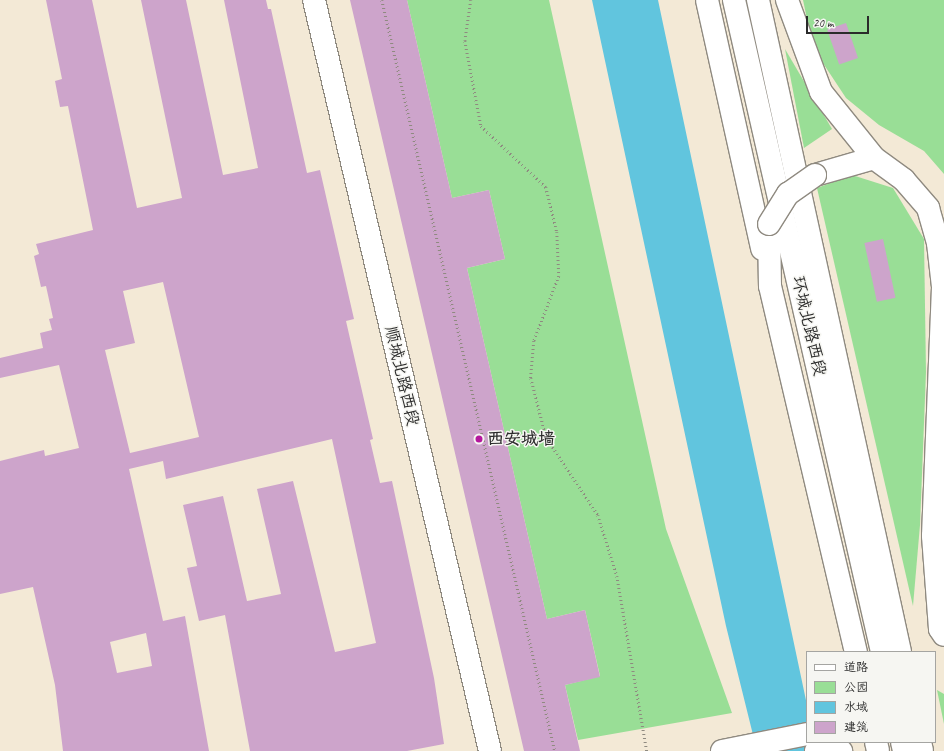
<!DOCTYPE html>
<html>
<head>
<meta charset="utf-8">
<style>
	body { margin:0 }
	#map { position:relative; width:944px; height:751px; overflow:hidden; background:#f3e9d6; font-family:Caveat,"LXGW WenKai TC",sans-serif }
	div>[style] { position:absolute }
	.green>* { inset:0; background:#99de96 }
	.water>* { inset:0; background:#61c5de }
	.building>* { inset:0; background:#cda4cb; transform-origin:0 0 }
	.path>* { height:2.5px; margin-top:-1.25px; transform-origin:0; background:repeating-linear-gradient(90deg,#8f8a80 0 1px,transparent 0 4px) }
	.roads { filter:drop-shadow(1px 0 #8f8a80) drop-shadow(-1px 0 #8f8a80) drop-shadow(0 1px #8f8a80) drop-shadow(0 -1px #8f8a80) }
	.tertiary>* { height:22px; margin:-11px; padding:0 11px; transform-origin:11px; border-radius:11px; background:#fff }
	.secondary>* { height:22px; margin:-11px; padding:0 11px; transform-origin:11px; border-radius:11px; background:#fff }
	.primary>* { height:22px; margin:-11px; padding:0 11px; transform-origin:11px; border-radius:11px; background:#fff }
	.bridges { filter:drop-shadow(1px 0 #8f8a80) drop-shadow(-1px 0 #8f8a80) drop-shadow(0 1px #8f8a80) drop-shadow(0 -1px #8f8a80) }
	.primary-bridge>* { height:22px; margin:-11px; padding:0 11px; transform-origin:11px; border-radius:11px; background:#fff }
	.dots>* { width:11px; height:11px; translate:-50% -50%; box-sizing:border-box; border:2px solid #f6f6f2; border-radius:50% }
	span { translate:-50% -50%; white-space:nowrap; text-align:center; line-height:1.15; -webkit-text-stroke:3px #f6f6f2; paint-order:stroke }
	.street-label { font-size:17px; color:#2b2b2b }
	.poi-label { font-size:17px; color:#2b2b2b; font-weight:700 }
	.left { translate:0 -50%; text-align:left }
	.legend { position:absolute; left:806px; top:651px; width:130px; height:92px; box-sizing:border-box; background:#f6f6f2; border:1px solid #a5a5a2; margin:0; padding:5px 7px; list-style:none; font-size:12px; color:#2b2b2b }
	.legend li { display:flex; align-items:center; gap:8px; height:20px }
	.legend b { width:20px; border:1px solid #a5a5a2 }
	.scale { position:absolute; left:806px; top:16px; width:63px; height:18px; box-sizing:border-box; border:2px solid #2b2b2b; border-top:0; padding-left:5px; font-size:12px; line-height:14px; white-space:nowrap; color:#2b2b2b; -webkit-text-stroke:3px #f6f6f2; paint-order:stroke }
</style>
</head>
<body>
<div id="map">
	<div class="green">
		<i style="clip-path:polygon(407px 0,549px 0,666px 529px,732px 713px,578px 740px,565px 685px,600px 676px,585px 610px,547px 619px,467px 268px,505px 259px,489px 190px,452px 198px)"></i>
		<i style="clip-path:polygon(803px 0,944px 0,944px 174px,924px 151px,879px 125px,846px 98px,813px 48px)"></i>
		<i style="clip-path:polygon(785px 49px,832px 129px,804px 148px)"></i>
		<i style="clip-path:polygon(852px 175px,893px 188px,924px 239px,926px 372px,920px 525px,913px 606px,817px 188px)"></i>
		<i style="clip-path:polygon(937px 690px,944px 694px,944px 724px)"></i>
	</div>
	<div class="water">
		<i style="clip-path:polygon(592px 0,658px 0,807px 705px,807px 742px,819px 751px,757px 751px,726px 626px)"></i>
	</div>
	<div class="building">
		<i style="clip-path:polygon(evenodd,46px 0,92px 0,137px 208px,182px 198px,141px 0,186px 0,223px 175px,258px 168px,224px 0,266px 0,268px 9px,271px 9px,307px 173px,320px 170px,354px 319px,346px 321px,373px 439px,370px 440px,380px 483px,392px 481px,434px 678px,444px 744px,407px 751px,250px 751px,225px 615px,199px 621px,187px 568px,197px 566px,183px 505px,223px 496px,247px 601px,281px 594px,257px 489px,293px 481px,335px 652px,376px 643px,332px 439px,166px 479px,163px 461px,129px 469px,163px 621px,185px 616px,209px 751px,63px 751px,55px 685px,33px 587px,0 594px,0 461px,44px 450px,45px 456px,79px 448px,59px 365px,0 378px,0 358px,43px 348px,40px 333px,52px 330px,49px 319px,53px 318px,46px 286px,41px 287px,34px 256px,39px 254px,36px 244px,93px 230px,68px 106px,60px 107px,55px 81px,62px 79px,46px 0,163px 282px,199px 437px,130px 453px,105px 350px,135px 343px,123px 291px,163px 282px,46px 0,146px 633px,152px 666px,117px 673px,110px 642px,146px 633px)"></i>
		<i style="clip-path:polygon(350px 0,407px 0,452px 198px,489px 190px,505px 259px,467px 268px,547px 619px,585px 610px,600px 677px,565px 685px,580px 751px,524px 751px)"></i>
		<i style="left:846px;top:23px;width:37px;height:20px;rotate:71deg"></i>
		<i style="left:883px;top:239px;width:60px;height:19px;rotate:78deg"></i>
	</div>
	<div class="path">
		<i style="left:382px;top:0;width:771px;rotate:77.03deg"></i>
		<i style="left:471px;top:0;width:41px;rotate:98.3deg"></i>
		<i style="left:465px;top:41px;width:86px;rotate:79.3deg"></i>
		<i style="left:481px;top:126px;width:89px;rotate:43.2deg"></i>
		<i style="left:546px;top:187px;width:46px;rotate:76.3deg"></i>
		<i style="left:557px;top:232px;width:44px;rotate:87.4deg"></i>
		<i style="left:559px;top:276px;width:70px;rotate:111deg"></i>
		<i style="left:534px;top:341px;width:37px;rotate:95deg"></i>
		<i style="left:531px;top:378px;width:61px;rotate:75.7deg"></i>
		<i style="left:546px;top:437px;width:94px;rotate:56.3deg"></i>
		<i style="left:598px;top:515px;width:64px;rotate:72.7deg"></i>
		<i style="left:617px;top:576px;width:178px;rotate:80.3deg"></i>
	</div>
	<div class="roads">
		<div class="tertiary">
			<i style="left:314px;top:0;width:771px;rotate:76.81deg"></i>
		</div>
		<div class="secondary">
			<i style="left:722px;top:751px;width:87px;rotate:-11.3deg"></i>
			<i style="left:816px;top:751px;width:21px;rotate:-11deg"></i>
			<i style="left:837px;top:747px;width:6px;rotate:45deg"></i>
		</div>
		<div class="primary">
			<i style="left:707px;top:0;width:255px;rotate:77.5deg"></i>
			<i style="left:734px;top:0;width:669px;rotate:77.21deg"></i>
			<i style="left:758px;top:0;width:667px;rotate:77.71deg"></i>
			<i style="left:787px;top:0;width:98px;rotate:69.7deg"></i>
			<i style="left:821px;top:92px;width:85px;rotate:51.2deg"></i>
			<i style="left:815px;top:175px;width:61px;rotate:-16.1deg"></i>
			<i style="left:874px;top:158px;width:37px;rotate:36deg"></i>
			<i style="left:904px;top:180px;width:37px;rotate:49deg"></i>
			<i style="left:928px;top:208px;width:36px;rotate:74deg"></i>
			<i style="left:938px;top:243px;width:44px;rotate:83.5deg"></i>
			<i style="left:943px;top:287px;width:249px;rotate:92.3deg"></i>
			<i style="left:933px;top:536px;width:93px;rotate:85.7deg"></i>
			<i style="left:940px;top:629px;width:7px;rotate:56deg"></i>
			<i style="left:769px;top:224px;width:62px;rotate:89.1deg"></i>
			<i style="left:770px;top:286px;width:376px;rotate:76.8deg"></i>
			<i style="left:876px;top:742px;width:9px;rotate:77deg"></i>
			<i style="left:902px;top:742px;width:9px;rotate:77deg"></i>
			<i style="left:920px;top:742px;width:9px;rotate:77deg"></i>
		</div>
	</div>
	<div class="bridges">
		<div class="primary-bridge">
			<i style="left:769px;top:224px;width:36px;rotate:-58deg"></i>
			<i style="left:788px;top:194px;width:33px;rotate:-35deg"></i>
		</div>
	</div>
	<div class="dots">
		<i style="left:479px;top:439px;background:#b5179e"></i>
	</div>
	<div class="street-label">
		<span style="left:809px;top:326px;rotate:77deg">环城北路西段</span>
		<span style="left:402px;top:376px;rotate:77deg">顺城北路西段</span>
	</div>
	<div class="poi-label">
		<span class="left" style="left:487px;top:439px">西安城墙</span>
	</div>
	<ul class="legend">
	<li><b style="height:5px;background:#fff"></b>道路</li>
	<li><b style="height:11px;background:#99de96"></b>公园</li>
	<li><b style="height:11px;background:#61c5de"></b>水域</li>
	<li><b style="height:11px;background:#cda4cb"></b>建筑</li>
	</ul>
	<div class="scale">20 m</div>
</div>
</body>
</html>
